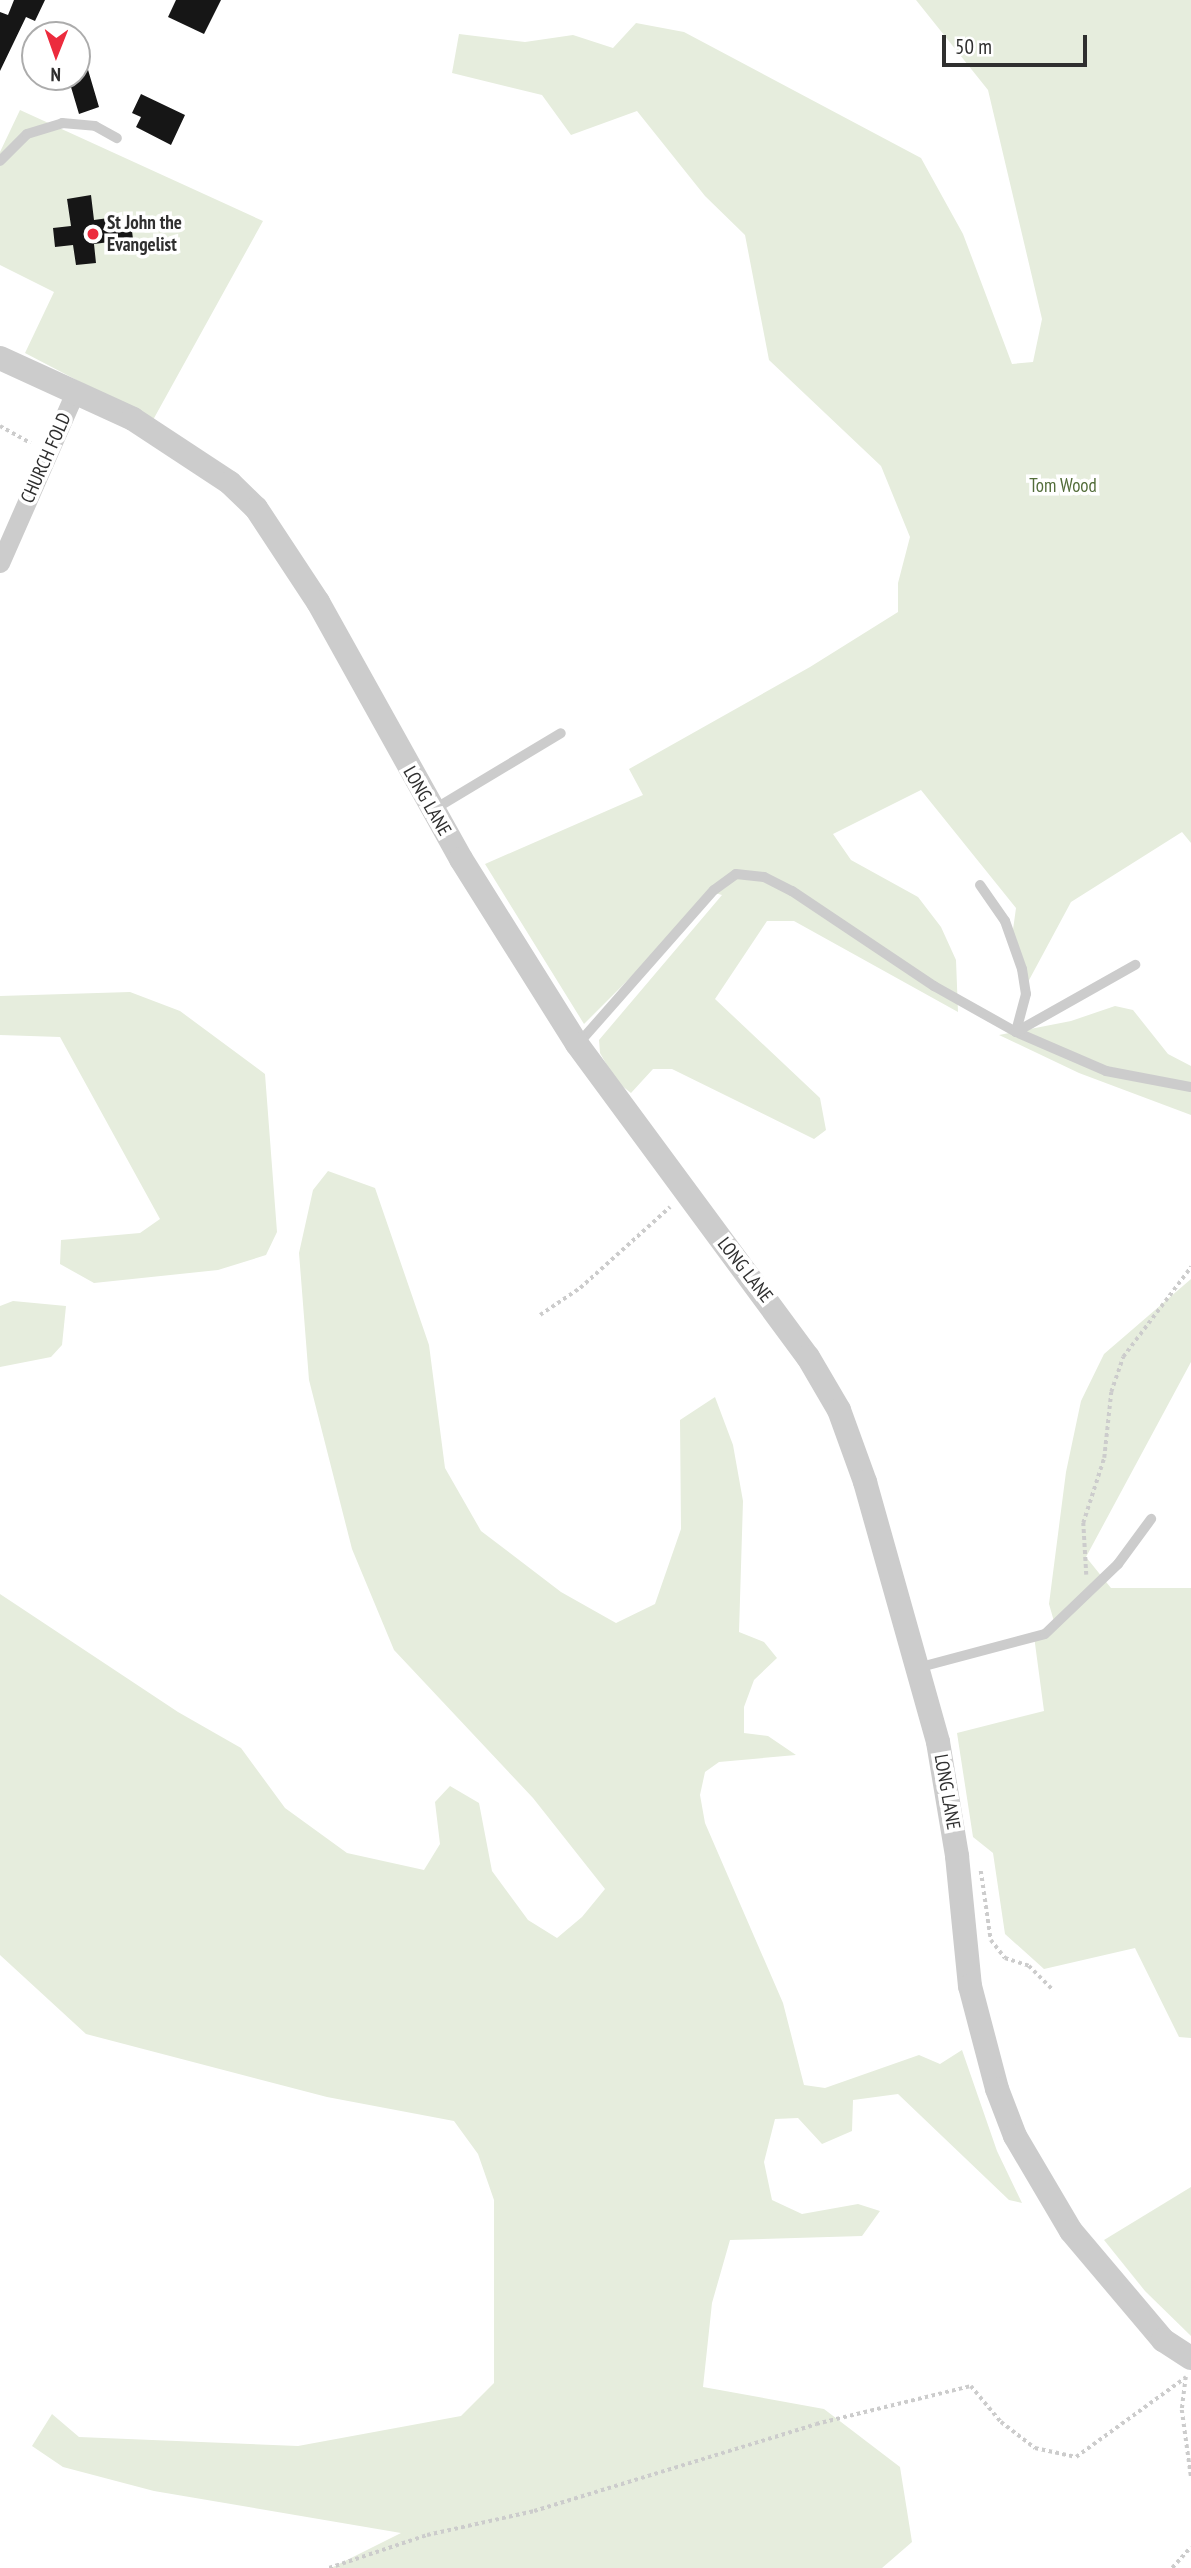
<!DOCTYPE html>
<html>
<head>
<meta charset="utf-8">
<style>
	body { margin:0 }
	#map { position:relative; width:1191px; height:2568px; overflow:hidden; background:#fff; font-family:"PT Sans Narrow",sans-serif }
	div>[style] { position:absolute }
	.green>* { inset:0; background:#e6eddd }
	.building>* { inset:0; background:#161616 }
	.path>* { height:3.5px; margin-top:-1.75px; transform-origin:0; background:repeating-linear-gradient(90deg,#ccc 0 3.5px,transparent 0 7px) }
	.service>* { height:10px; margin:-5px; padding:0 5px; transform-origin:5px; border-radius:5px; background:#ccc }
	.minor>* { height:19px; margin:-9.5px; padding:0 9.5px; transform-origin:9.5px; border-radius:9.5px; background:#ccc }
	.tertiary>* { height:24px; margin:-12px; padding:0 12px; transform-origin:12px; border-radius:12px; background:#ccc }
	.dots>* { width:19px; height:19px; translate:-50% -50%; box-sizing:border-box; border:4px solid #fff; border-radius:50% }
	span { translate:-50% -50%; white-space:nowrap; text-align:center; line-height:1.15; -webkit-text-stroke:7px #fff; paint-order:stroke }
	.poi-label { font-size:19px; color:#2f2f2f; font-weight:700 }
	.left { translate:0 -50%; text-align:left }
	.street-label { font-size:19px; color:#2f2f2f }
	.park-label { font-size:19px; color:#536d3a }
	.north { position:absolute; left:21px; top:21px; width:70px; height:70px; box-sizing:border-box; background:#fff; border:2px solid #acacac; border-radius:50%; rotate:181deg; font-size:19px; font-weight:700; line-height:28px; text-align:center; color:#2f2f2f }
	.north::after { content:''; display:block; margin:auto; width:24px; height:32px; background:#ec2b3d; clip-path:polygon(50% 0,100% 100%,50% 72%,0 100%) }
	.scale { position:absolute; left:942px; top:35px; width:145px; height:32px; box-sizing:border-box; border:4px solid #2f2f2f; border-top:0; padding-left:9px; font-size:21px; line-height:24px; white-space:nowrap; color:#2f2f2f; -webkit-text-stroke:5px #fff; paint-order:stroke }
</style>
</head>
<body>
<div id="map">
	<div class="green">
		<i style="clip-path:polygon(916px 0,1191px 0,1191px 843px,1182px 832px,1071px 902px,1028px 982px,1012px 937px,1016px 908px,921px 790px,833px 834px,851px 860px,918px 897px,941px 927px,956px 960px,958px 1012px,794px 921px,767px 921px,715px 999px,820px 1098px,826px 1130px,814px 1139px,672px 1069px,653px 1069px,631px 1093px,616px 1081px,600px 1053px,599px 1040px,722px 895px,715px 893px,584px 1024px,485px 864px,643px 795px,629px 769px,810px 667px,898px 612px,898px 583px,910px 537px,881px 466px,769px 360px,745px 235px,705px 196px,637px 111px,571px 135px,542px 95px,452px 73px,459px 34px,525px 42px,573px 35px,613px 48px,636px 23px,684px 32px,921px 158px,963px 234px,1012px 364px,1033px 362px,1042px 319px,988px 90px)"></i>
		<i style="clip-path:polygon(20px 110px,263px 221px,153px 420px,25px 353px,54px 292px,0 265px,0 152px)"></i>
		<i style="clip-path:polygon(130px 992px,180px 1011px,265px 1074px,277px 1232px,266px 1255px,218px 1270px,94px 1283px,60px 1264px,61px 1240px,140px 1233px,160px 1219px,60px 1037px,0 1035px,0 996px)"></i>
		<i style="clip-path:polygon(1115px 1006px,1133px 1010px,1168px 1054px,1191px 1066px,1191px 1115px,1079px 1073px,999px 1035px,1071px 1021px)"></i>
		<i style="clip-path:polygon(328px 1171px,375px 1188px,429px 1345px,445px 1468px,481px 1531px,561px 1592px,616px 1623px,655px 1604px,681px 1529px,680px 1420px,715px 1397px,733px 1445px,743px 1501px,739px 1632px,764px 1642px,777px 1658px,754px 1680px,744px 1707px,744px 1733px,768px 1736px,796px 1755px,719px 1762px,705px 1772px,700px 1795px,705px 1823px,783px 2003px,804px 2085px,825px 2088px,919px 2055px,940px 2064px,962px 2050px,997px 2151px,1022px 2203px,1009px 2200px,898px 2094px,853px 2100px,852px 2131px,822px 2144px,798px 2118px,775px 2119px,764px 2162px,772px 2200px,802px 2214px,858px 2204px,880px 2211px,862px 2236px,730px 2240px,712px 2303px,703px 2387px,824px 2409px,900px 2467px,912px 2542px,882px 2568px,331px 2568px,401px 2533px,154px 2491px,63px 2467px,32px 2446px,52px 2414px,79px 2437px,298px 2446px,461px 2416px,494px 2383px,494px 2200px,478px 2154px,454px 2121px,327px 2097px,86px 2034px,0 1955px,0 1594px,178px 1712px,241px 1748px,285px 1808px,347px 1853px,424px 1870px,440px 1844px,435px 1802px,450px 1786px,479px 1803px,492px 1871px,528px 1920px,557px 1938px,582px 1917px,605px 1889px,533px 1798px,394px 1650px,352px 1549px,309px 1380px,299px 1253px,313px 1190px)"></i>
		<i style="clip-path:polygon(1191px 1279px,1191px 1362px,1086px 1557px,1111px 1588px,1191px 1588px,1191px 2038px,1179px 2037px,1135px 1948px,1044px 1969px,1005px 1934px,993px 1853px,973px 1837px,957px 1733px,1044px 1711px,1034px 1636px,1055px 1625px,1049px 1604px,1066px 1472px,1081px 1401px,1104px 1354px)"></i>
		<i style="clip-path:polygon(13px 1301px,66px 1306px,62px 1345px,51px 1357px,0 1367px,0 1306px)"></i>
		<i style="clip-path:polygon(1191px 2187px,1191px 2336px,1145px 2291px,1104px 2240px)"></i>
	</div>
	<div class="building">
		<i style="clip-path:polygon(14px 0,45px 0,35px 21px,26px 17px,0 71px,0 12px,8px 15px)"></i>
		<i style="clip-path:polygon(176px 0,221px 0,204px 34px,168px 17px)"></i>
		<i style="clip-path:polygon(81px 46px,99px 107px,79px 114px,68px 77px,77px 77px,77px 47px)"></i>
		<i style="clip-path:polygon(141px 94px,185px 115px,171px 145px,136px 127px,141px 117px,132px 113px)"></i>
		<i style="clip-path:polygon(91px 195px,94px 220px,130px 215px,133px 239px,94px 244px,96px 263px,76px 265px,73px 245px,55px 247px,53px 228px,71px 226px,67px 199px)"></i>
	</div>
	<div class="path">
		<i style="left:0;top:426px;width:35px;rotate:29deg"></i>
		<i style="left:540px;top:1315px;width:48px;rotate:-34deg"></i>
		<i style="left:580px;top:1288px;width:121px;rotate:-42deg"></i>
		<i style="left:1086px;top:1575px;width:52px;rotate:-93.3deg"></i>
		<i style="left:1083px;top:1523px;width:68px;rotate:-72.1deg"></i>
		<i style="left:1104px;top:1458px;width:66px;rotate:-83.9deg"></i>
		<i style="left:1111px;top:1392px;width:37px;rotate:-71deg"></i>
		<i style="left:1123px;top:1357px;width:113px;rotate:-52.9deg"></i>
		<i style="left:981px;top:1871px;width:70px;rotate:81.8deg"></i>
		<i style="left:991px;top:1940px;width:23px;rotate:52deg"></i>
		<i style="left:1005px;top:1958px;width:25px;rotate:18deg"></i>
		<i style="left:1029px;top:1966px;width:35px;rotate:45deg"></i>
		<i style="left:1186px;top:2377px;width:33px;rotate:97deg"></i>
		<i style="left:1182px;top:2410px;width:67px;rotate:82.2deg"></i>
		<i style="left:329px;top:2568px;width:103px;rotate:-18.6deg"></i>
		<i style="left:427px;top:2535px;width:110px;rotate:-12.6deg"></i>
		<i style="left:534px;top:2511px;width:295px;rotate:-17.1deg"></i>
		<i style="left:816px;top:2424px;width:160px;rotate:-13.8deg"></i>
		<i style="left:971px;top:2386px;width:47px;rotate:50.2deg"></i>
		<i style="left:1001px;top:2422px;width:43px;rotate:37.4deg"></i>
		<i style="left:1035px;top:2448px;width:42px;rotate:12.4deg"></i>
		<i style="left:1076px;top:2457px;width:136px;rotate:-36deg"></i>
		<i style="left:1172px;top:2568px;width:28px;rotate:-48deg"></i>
	</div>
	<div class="service">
		<i style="left:0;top:161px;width:38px;rotate:-45deg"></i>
		<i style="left:27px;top:134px;width:37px;rotate:-17deg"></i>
		<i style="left:62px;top:123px;width:33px;rotate:5deg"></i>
		<i style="left:95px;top:126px;width:25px;rotate:29deg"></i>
		<i style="left:433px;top:810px;width:149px;rotate:-31deg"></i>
		<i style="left:980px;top:885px;width:44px;rotate:55.2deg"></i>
		<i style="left:1005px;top:921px;width:51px;rotate:70.5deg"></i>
		<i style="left:1022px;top:969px;width:25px;rotate:81deg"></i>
		<i style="left:1026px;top:994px;width:39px;rotate:105deg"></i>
		<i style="left:1016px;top:1032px;width:98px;rotate:23.4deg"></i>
		<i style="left:1106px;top:1071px;width:86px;rotate:10.7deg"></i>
		<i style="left:578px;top:1044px;width:205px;rotate:-48.6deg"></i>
		<i style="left:714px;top:890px;width:27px;rotate:-36deg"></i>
		<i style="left:736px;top:874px;width:28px;rotate:6deg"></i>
		<i style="left:764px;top:877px;width:31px;rotate:27deg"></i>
		<i style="left:792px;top:891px;width:171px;rotate:33.8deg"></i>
		<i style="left:934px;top:986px;width:94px;rotate:29.3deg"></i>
		<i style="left:1016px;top:1032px;width:137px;rotate:-29.4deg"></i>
		<i style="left:917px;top:1668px;width:132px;rotate:-14.9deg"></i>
		<i style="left:1045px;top:1634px;width:101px;rotate:-43.8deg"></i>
		<i style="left:1118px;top:1564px;width:56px;rotate:-53.7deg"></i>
	</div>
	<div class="minor">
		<i style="left:0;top:563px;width:187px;rotate:-66.3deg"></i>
	</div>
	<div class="tertiary">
		<i style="left:0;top:358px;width:146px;rotate:24.6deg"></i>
		<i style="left:133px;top:419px;width:116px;rotate:33.4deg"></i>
		<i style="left:230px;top:483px;width:36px;rotate:44deg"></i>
		<i style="left:256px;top:508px;width:113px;rotate:56.6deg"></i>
		<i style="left:318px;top:602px;width:294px;rotate:60.9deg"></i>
		<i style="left:461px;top:859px;width:218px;rotate:57.9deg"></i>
		<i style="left:577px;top:1044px;width:389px;rotate:53.6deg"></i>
		<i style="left:808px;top:1357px;width:61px;rotate:59.7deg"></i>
		<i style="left:839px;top:1410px;width:77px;rotate:70.1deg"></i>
		<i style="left:865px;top:1482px;width:270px;rotate:74.3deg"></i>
		<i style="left:938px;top:1742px;width:116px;rotate:80.5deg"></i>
		<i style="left:957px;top:1856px;width:131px;rotate:84.3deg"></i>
		<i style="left:970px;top:1986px;width:106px;rotate:75.3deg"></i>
		<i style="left:997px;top:2089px;width:50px;rotate:69deg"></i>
		<i style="left:1015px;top:2136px;width:110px;rotate:59.5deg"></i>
		<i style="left:1071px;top:2231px;width:143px;rotate:49.8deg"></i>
		<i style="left:1163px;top:2340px;width:33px;rotate:33deg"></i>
	</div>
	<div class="dots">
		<i style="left:93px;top:234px;background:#ec2b3d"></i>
	</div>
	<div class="poi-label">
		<span class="left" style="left:107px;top:234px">St John the<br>Evangelist</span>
	</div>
	<div class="street-label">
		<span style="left:46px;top:458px;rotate:-66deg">CHURCH FOLD</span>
		<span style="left:427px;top:801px;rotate:60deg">LONG LANE</span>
		<span style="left:745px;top:1270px;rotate:52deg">LONG LANE</span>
		<span style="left:947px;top:1792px;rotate:80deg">LONG LANE</span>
	</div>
	<div class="park-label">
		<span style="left:1063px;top:486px">Tom Wood</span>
	</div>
	<div class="north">N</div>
	<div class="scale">50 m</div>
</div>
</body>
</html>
